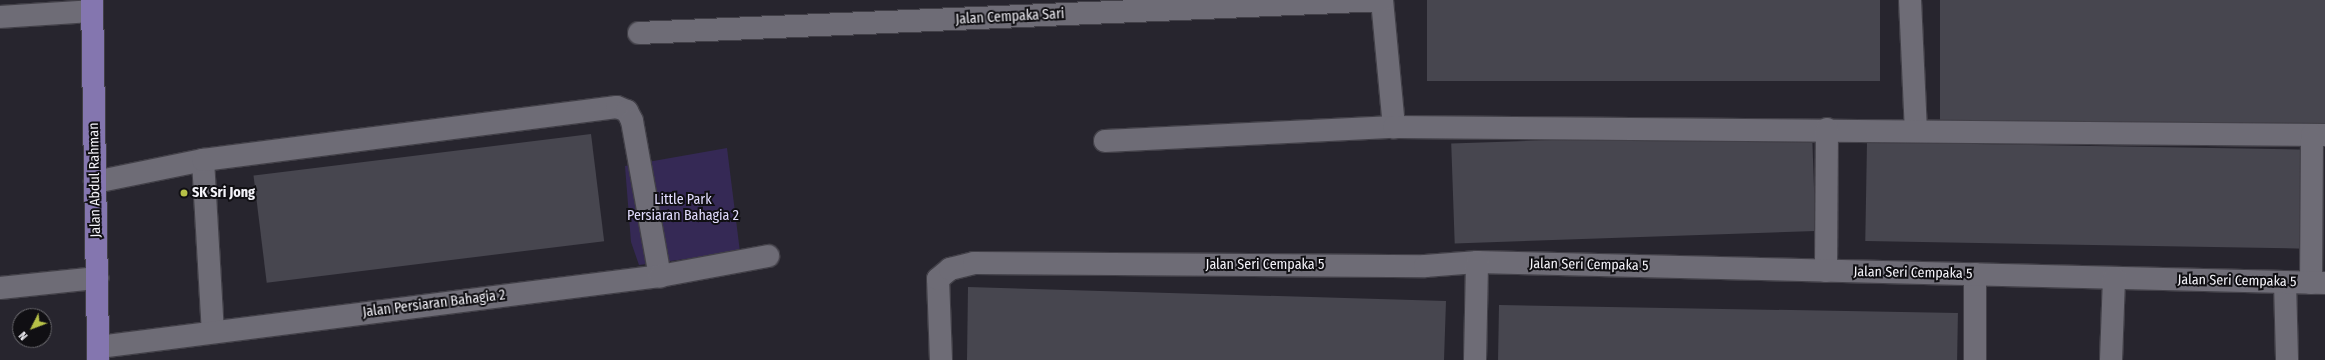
<!DOCTYPE html>
<html>
<head>
<meta charset="utf-8">
<style>
	body { margin:0 }
	#map { position:relative; width:2325px; height:360px; overflow:hidden; background:#27252e; font-family:"Fira Sans Condensed",sans-serif }
	div>[style] { position:absolute }
	.green>* { inset:0; background:#352955 }
	.building>* { inset:0; background:#47464f; transform-origin:0 0 }
	.roads { filter:drop-shadow(1px 0 #424048) drop-shadow(-1px 0 #424048) drop-shadow(0 1px #424048) drop-shadow(0 -1px #424048) }
	.minor>* { height:22px; margin:-11px; padding:0 11px; transform-origin:11px; border-radius:11px; background:#6e6c76 }
	.major>* { height:22px; margin:-11px; padding:0 11px; transform-origin:11px; border-radius:11px; background:#8476af }
	.dots>* { width:11px; height:11px; translate:-50% -50%; box-sizing:border-box; border:2px solid #100f13; border-radius:50% }
	span { translate:-50% -50%; white-space:nowrap; text-align:center; line-height:1.15; -webkit-text-stroke:4px #100f13; paint-order:stroke }
	.street-label { font-size:14px; color:#f4f3f9 }
	.poi-label { font-size:14px; color:#f4f3f9; font-weight:700 }
	.left { translate:0 -50%; text-align:left }
	.park-label { font-size:14px; color:#e2dcfe }
	.north { position:absolute; left:12px; top:308px; width:40px; height:40px; box-sizing:border-box; background:#100f13; border:1px solid #6b6a6f; border-radius:50%; rotate:228deg; font-size:11px; font-weight:700; line-height:16px; text-align:center; color:#f4f3f9 }
	.north::after { content:''; display:block; margin:auto; width:14px; height:18px; background:#b7c147; clip-path:polygon(50% 0,100% 100%,50% 72%,0 100%) }
</style>
</head>
<body>
<div id="map">
	<div class="green">
		<i style="clip-path:polygon(727px 148px,740px 252px,639px 265px,631px 242px,625px 166px)"></i>
	</div>
	<div class="building">
		<i style="left:1427px;top:0;width:453px;height:81px"></i>
		<i style="left:1940px;top:0;width:385px;height:123px"></i>
		<i style="left:1812px;top:131px;width:100px;height:361px;rotate:88deg"></i>
		<i style="left:591px;top:134px;width:108px;height:340px;rotate:83deg"></i>
		<i style="left:1867px;top:142px;width:441px;height:99px;rotate:1deg"></i>
		<i style="clip-path:polygon(968px 287px,1446px 301px,1444px 360px,967px 360px)"></i>
		<i style="left:1499px;top:305px;width:459px;height:55px;rotate:1deg"></i>
	</div>
	<div class="roads">
		<div class="minor">
			<i style="left:1382px;top:0;width:128px;rotate:84.6deg"></i>
			<i style="left:1910px;top:0;width:130px;rotate:87.4deg"></i>
			<i style="left:0;top:17px;width:92px;rotate:-3.7deg"></i>
			<i style="left:639px;top:33px;width:744px;rotate:-2.54deg"></i>
			<i style="left:1105px;top:141px;width:289px;rotate:-2.8deg"></i>
			<i style="left:1394px;top:127px;width:931px;rotate:0.49deg"></i>
			<i style="left:203px;top:160px;width:172px;rotate:86.7deg"></i>
			<i style="left:95px;top:182px;width:110px;rotate:-11.5deg"></i>
			<i style="left:203px;top:160px;width:417px;rotate:-7.3deg"></i>
			<i style="left:617px;top:107px;width:11px;rotate:22deg"></i>
			<i style="left:627px;top:111px;width:11px;rotate:63deg"></i>
			<i style="left:632px;top:121px;width:158px;rotate:79.8deg"></i>
			<i style="left:1826px;top:271px;width:142px;rotate:-89.6deg"></i>
			<i style="left:1975px;top:274px;width:86px;rotate:90deg"></i>
			<i style="left:2285px;top:282px;width:78px;rotate:88.5deg"></i>
			<i style="left:2311px;top:283px;width:148px;rotate:-89.6deg"></i>
			<i style="left:0;top:288px;width:98px;rotate:-5.9deg"></i>
			<i style="left:99px;top:347px;width:565px;rotate:-7.21deg"></i>
			<i style="left:660px;top:276px;width:110px;rotate:-10.5deg"></i>
			<i style="left:941px;top:360px;width:81px;rotate:-92.1deg"></i>
			<i style="left:938px;top:279px;width:16px;rotate:-40deg"></i>
			<i style="left:950px;top:269px;width:25px;rotate:-14deg"></i>
			<i style="left:974px;top:263px;width:451px;rotate:0.4deg"></i>
			<i style="left:1425px;top:266px;width:52px;rotate:-4.4deg"></i>
			<i style="left:1477px;top:262px;width:848px;rotate:1.42deg"></i>
			<i style="left:1475px;top:360px;width:98px;rotate:-88.8deg"></i>
			<i style="left:2111px;top:360px;width:82px;rotate:-87.9deg"></i>
		</div>
		<div class="major">
			<i style="left:92px;top:0;width:360px;rotate:89deg"></i>
		</div>
	</div>
	<div class="dots">
		<i style="left:184px;top:193px;background:#b7c147"></i>
	</div>
	<div class="street-label">
		<span style="left:1010px;top:17px;rotate:-3deg">Jalan Cempaka Sari</span>
		<span style="left:95px;top:180px;rotate:-91deg">Jalan Abdul Rahman</span>
		<span style="left:1265px;top:265px">Jalan Seri Cempaka 5</span>
		<span style="left:1589px;top:265px;rotate:1deg">Jalan Seri Cempaka 5</span>
		<span style="left:1913px;top:273px;rotate:1deg">Jalan Seri Cempaka 5</span>
		<span style="left:2237px;top:281px;rotate:1deg">Jalan Seri Cempaka 5</span>
		<span style="left:434px;top:304px;rotate:-7deg">Jalan Persiaran Bahagia 2</span>
	</div>
	<div class="poi-label">
		<span class="left" style="left:192px;top:193px">SK Sri Jong</span>
	</div>
	<div class="park-label">
		<span style="left:683px;top:208px">Little Park<br>Persiaran Bahagia 2</span>
	</div>
	<div class="north">N</div>
</div>
</body>
</html>
